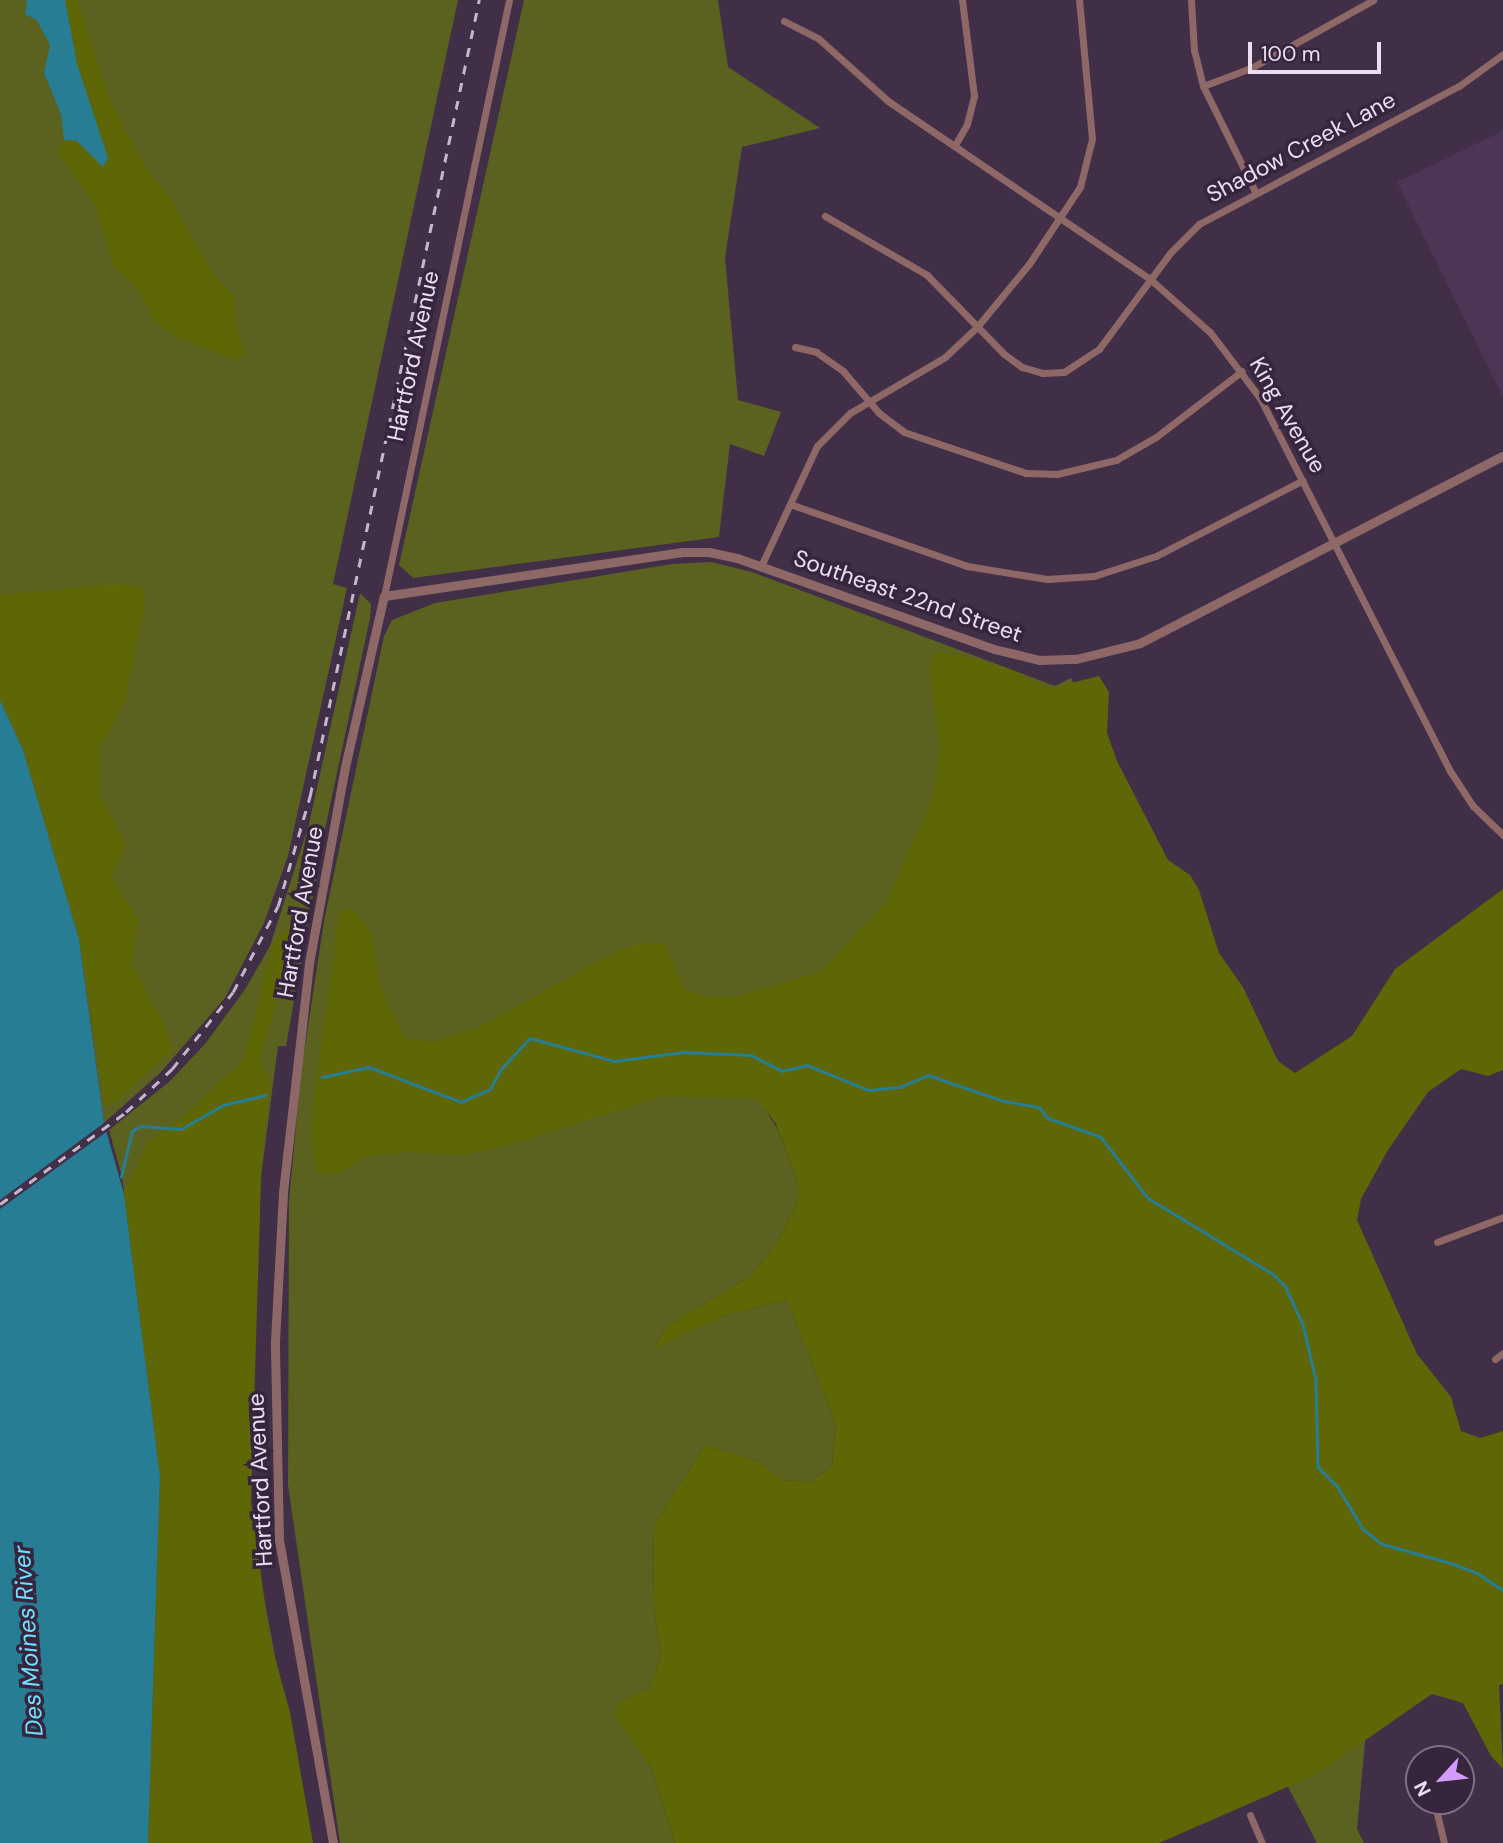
<!DOCTYPE html>
<html>
<head>
<meta charset="utf-8">
<style>
	body { margin:0 }
	#map { position:relative; width:1503px; height:1843px; overflow:hidden; background:#412e47; font-family:"DM Sans",sans-serif }
	div>[style] { position:absolute }
	.built>* { inset:0; background:#4d3655 }
	.green>* { inset:0; background:#5b611f }
	.forest>* { inset:0; background:#5f6605 }
	.water>* { inset:0; background:#277e94 }
	.pier>* { inset:0; background:#412e47 }
	.stream>* { height:2.5px; margin:-1.25px; padding:0 1.25px; transform-origin:1.25px; border-radius:1.25px; background:#277e94 }
	.minor>* { height:7px; margin:-3.5px; padding:0 3.5px; transform-origin:3.5px; border-radius:3.5px; background:#8e6867 }
	.tertiary>* { height:9px; margin:-4.5px; padding:0 4.5px; transform-origin:4.5px; border-radius:4.5px; background:#8e6867 }
	.rail>* { height:2.5px; margin-top:-1.25px; transform-origin:0; background:repeating-linear-gradient(90deg,#c5b7c9 0 9px,transparent 0 18px) }
	span { translate:-50% -50%; white-space:nowrap; text-align:center; line-height:1.15; -webkit-text-stroke:7px #37243d; paint-order:stroke }
	.street-label { font-size:23px; color:#ebdfef }
	.water-label { font-size:24px; color:#6fe0fe; font-style:italic }
	.north { position:absolute; left:1405px; top:1745px; width:70px; height:70px; box-sizing:border-box; background:#37243d; border:2px solid #7f6f84; border-radius:50%; rotate:243deg; font-size:19px; font-weight:700; line-height:28px; text-align:center; color:#ebdfef }
	.north::after { content:''; display:block; margin:auto; width:24px; height:32px; background:#d39cfc; clip-path:polygon(50% 0,100% 100%,50% 72%,0 100%) }
	.scale { position:absolute; left:1248px; top:42px; width:133px; height:32px; box-sizing:border-box; border:4px solid #ebdfef; border-top:0; padding-left:9px; font-size:21px; line-height:24px; white-space:nowrap; color:#ebdfef; -webkit-text-stroke:5px #37243d; paint-order:stroke }
</style>
</head>
<body>
<div id="map">
	<div class="built">
		<i style="clip-path:polygon(1503px 131px,1503px 397px,1397px 182px)"></i>
	</div>
	<div class="green">
		<i style="clip-path:polygon(0 0,458px 0,333px 584px,347px 588px,288px 856px,264px 923px,225px 998px,160px 1073px,104px 1123px,79px 939px,23px 750px,0 700px)"></i>
		<i style="clip-path:polygon(524px 0,718px 0,728px 67px,820px 128px,742px 147px,725px 258px,738px 400px,781px 412px,764px 456px,730px 444px,719px 537px,413px 578px,399px 565px)"></i>
		<i style="clip-path:polygon(711px 562px,752px 572px,1055px 686px,1071px 678px,1251px 1036px,778px 1108px,759px 1099px,778px 1130px,798px 1183px,798px 1202px,779px 1239px,752px 1275px,668px 1325px,652px 1348px,724px 1316px,787px 1300px,836px 1425px,832px 1466px,811px 1482px,784px 1480px,758px 1461px,705px 1445px,654px 1525px,653px 1603px,661px 1655px,649px 1689px,621px 1700px,614px 1714px,652px 1769px,675px 1843px,340px 1843px,288px 1485px,289px 1201px,301px 1072px,324px 921px,384px 636px,392px 620px,435px 603px,672px 564px)"></i>
		<i style="clip-path:polygon(360px 593px,371px 604px,370px 618px,324px 834px,286px 1046px,278px 1046px,248px 1276px,244px 1494px,311px 1843px,148px 1843px,160px 1476px,122px 1177px,109px 1130px,169px 1082px,205px 1044px,244px 991px,270px 946px,309px 824px)"></i>
		<i style="clip-path:polygon(1366px 1731px,1357px 1829px,1364px 1843px,1317px 1843px,1282px 1775px)"></i>
	</div>
	<div class="forest">
		<i style="clip-path:polygon(65px 0,77px 0,110px 102px,144px 164px,170px 198px,212px 273px,234px 296px,237px 332px,247px 353px,236px 360px,177px 338px,155px 321px,136px 287px,113px 266px,95px 204px,58px 154px,64px 140px,77px 141px,108px 158px,77px 64px)"></i>
		<i style="clip-path:polygon(113px 584px,143px 587px,145px 605px,125px 702px,100px 748px,100px 795px,126px 844px,112px 877px,138px 919px,132px 964px,165px 1026px,173px 1050px,113px 1104px,105px 1103px,79px 939px,23px 750px,0 700px,0 595px)"></i>
		<i style="clip-path:polygon(943px 651px,1013px 670px,1047px 689px,1099px 676px,1109px 692px,1107px 733px,1117px 761px,1168px 860px,1190px 875px,1199px 890px,1219px 953px,1243px 987px,1278px 1061px,1295px 1073px,1352px 1036px,1395px 969px,1503px 889px,1503px 1070px,1488px 1076px,1461px 1069px,1428px 1092px,1388px 1150px,1361px 1199px,1357px 1220px,1417px 1354px,1451px 1397px,1461px 1431px,1480px 1438px,1503px 1431px,1503px 1684px,1499px 1685px,1503px 1769px,1491px 1756px,1463px 1703px,1432px 1694px,1315px 1775px,1159px 1843px,675px 1843px,652px 1769px,613px 1714px,621px 1700px,649px 1689px,661px 1655px,653px 1603px,654px 1525px,705px 1445px,758px 1461px,784px 1480px,811px 1482px,832px 1466px,836px 1425px,787px 1300px,724px 1316px,651px 1350px,668px 1325px,752px 1275px,779px 1239px,798px 1202px,798px 1183px,776px 1124px,757px 1098px,659px 1097px,499px 1148px,462px 1155px,405px 1152px,366px 1157px,337px 1174px,317px 1172px,311px 1137px,314px 1097px,340px 910px,351px 908px,372px 933px,379px 983px,404px 1037px,433px 1042px,477px 1028px,617px 951px,641px 943px,665px 944px,684px 989px,704px 996px,737px 996px,821px 971px,886px 902px,932px 801px,940px 749px,929px 669px,934px 654px)"></i>
		<i style="clip-path:polygon(296px 920px,295px 941px,259px 1061px,271px 1083px,262px 1149px,251px 1502px,270px 1640px,290px 1712px,313px 1843px,148px 1843px,160px 1476px,124px 1194px,148px 1142px,185px 1115px,244px 1059px,274px 940px)"></i>
	</div>
	<div class="water">
		<i style="clip-path:polygon(27px 0,65px 0,77px 64px,108px 158px,103px 167px,77px 141px,64px 140px,61px 114px,44px 73px,50px 45px,37px 20px,25px 14px)"></i>
		<i style="clip-path:polygon(0 700px,23px 750px,79px 939px,104px 1123px,124px 1194px,160px 1476px,148px 1843px,0 1843px)"></i>
	</div>
	<div class="pier">
		<i style="clip-path:polygon(104px 1123px,109px 1130px,0 1209px,0 1200px)"></i>
	</div>
	<div class="stream">
		<i style="left:322px;top:1077px;width:48px;rotate:-12deg"></i>
		<i style="left:369px;top:1067px;width:98px;rotate:20.8deg"></i>
		<i style="left:461px;top:1102px;width:32px;rotate:-24deg"></i>
		<i style="left:490px;top:1089px;width:23px;rotate:-61deg"></i>
		<i style="left:501px;top:1069px;width:42px;rotate:-46.9deg"></i>
		<i style="left:530px;top:1038px;width:87px;rotate:15.3deg"></i>
		<i style="left:614px;top:1061px;width:70px;rotate:-7.4deg"></i>
		<i style="left:683px;top:1052px;width:68px;rotate:2.5deg"></i>
		<i style="left:751px;top:1055px;width:35px;rotate:27deg"></i>
		<i style="left:782px;top:1071px;width:26px;rotate:-13deg"></i>
		<i style="left:807px;top:1065px;width:67px;rotate:22deg"></i>
		<i style="left:869px;top:1090px;width:31px;rotate:-6deg"></i>
		<i style="left:900px;top:1087px;width:30px;rotate:-23deg"></i>
		<i style="left:928px;top:1075px;width:80px;rotate:18.9deg"></i>
		<i style="left:1004px;top:1101px;width:36px;rotate:10deg"></i>
		<i style="left:1039px;top:1107px;width:14px;rotate:51deg"></i>
		<i style="left:1048px;top:1118px;width:56px;rotate:19.7deg"></i>
		<i style="left:1101px;top:1137px;width:77px;rotate:52.4deg"></i>
		<i style="left:1148px;top:1198px;width:146px;rotate:31.3deg"></i>
		<i style="left:1273px;top:1274px;width:17px;rotate:45deg"></i>
		<i style="left:1285px;top:1286px;width:42px;rotate:64.7deg"></i>
		<i style="left:1303px;top:1324px;width:57px;rotate:76.9deg"></i>
		<i style="left:1316px;top:1380px;width:87px;rotate:88.7deg"></i>
		<i style="left:1318px;top:1467px;width:28px;rotate:45deg"></i>
		<i style="left:1338px;top:1487px;width:49px;rotate:59.2deg"></i>
		<i style="left:1363px;top:1529px;width:24px;rotate:38deg"></i>
		<i style="left:1382px;top:1544px;width:72px;rotate:15.4deg"></i>
		<i style="left:1451px;top:1563px;width:30px;rotate:21deg"></i>
		<i style="left:1479px;top:1574px;width:29px;rotate:34deg"></i>
		<i style="left:121px;top:1177px;width:47px;rotate:-76.6deg"></i>
		<i style="left:132px;top:1131px;width:10px;rotate:-29deg"></i>
		<i style="left:141px;top:1126px;width:40px;rotate:4.3deg"></i>
		<i style="left:181px;top:1129px;width:48px;rotate:-29.7deg"></i>
		<i style="left:223px;top:1105px;width:44px;rotate:-13.1deg"></i>
	</div>
	<div class="minor">
		<i style="left:1191px;top:0;width:50px;rotate:86.6deg"></i>
		<i style="left:1194px;top:50px;width:37px;rotate:76deg"></i>
		<i style="left:1203px;top:86px;width:117px;rotate:63.7deg"></i>
		<i style="left:784px;top:21px;width:39px;rotate:27deg"></i>
		<i style="left:819px;top:39px;width:93px;rotate:41.9deg"></i>
		<i style="left:888px;top:101px;width:317px;rotate:34.2deg"></i>
		<i style="left:1150px;top:279px;width:80px;rotate:41.5deg"></i>
		<i style="left:1210px;top:332px;width:83px;rotate:52.9deg"></i>
		<i style="left:1260px;top:398px;width:419px;rotate:63deg"></i>
		<i style="left:1450px;top:771px;width:42px;rotate:56.7deg"></i>
		<i style="left:1473px;top:806px;width:42px;rotate:44deg"></i>
		<i style="left:1203px;top:86px;width:51px;rotate:-20.6deg"></i>
		<i style="left:1251px;top:68px;width:140px;rotate:-29.1deg"></i>
		<i style="left:955px;top:145px;width:24px;rotate:-60deg"></i>
		<i style="left:967px;top:124px;width:29px;rotate:-76deg"></i>
		<i style="left:974px;top:96px;width:97px;rotate:-97.1deg"></i>
		<i style="left:825px;top:216px;width:118px;rotate:30deg"></i>
		<i style="left:927px;top:275px;width:110px;rotate:45.7deg"></i>
		<i style="left:1004px;top:354px;width:22px;rotate:36deg"></i>
		<i style="left:1022px;top:367px;width:22px;rotate:16deg"></i>
		<i style="left:1043px;top:373px;width:21px;rotate:-3deg"></i>
		<i style="left:1064px;top:372px;width:42px;rotate:-33.3deg"></i>
		<i style="left:1099px;top:349px;width:119px;rotate:-53.5deg"></i>
		<i style="left:1170px;top:253px;width:41px;rotate:-45deg"></i>
		<i style="left:1199px;top:224px;width:294px;rotate:-28deg"></i>
		<i style="left:1459px;top:86px;width:54px;rotate:-36deg"></i>
		<i style="left:795px;top:347px;width:22px;rotate:13deg"></i>
		<i style="left:816px;top:352px;width:33px;rotate:35deg"></i>
		<i style="left:843px;top:371px;width:55px;rotate:49.4deg"></i>
		<i style="left:879px;top:413px;width:31px;rotate:37deg"></i>
		<i style="left:904px;top:432px;width:129px;rotate:18.6deg"></i>
		<i style="left:1026px;top:473px;width:31px;rotate:2deg"></i>
		<i style="left:1057px;top:474px;width:61px;rotate:-13.3deg"></i>
		<i style="left:1116px;top:460px;width:46px;rotate:-29.9deg"></i>
		<i style="left:1156px;top:437px;width:108px;rotate:-37.5deg"></i>
		<i style="left:790px;top:504px;width:188px;rotate:19.3deg"></i>
		<i style="left:967px;top:566px;width:81px;rotate:9.2deg"></i>
		<i style="left:1047px;top:579px;width:47px;rotate:-3.7deg"></i>
		<i style="left:1094px;top:576px;width:65px;rotate:-17.9deg"></i>
		<i style="left:1156px;top:556px;width:165px;rotate:-27.3deg"></i>
		<i style="left:761px;top:566px;width:132px;rotate:-65deg"></i>
		<i style="left:817px;top:446px;width:47px;rotate:-45deg"></i>
		<i style="left:850px;top:413px;width:110px;rotate:-30.5deg"></i>
		<i style="left:945px;top:357px;width:44px;rotate:-43.2deg"></i>
		<i style="left:977px;top:327px;width:82px;rotate:-50.5deg"></i>
		<i style="left:1029px;top:264px;width:92px;rotate:-56.5deg"></i>
		<i style="left:1080px;top:187px;width:49px;rotate:-76deg"></i>
		<i style="left:1092px;top:139px;width:140px;rotate:-95.3deg"></i>
		<i style="left:384px;top:596px;width:609px;rotate:-78.15deg"></i>
		<i style="left:1437px;top:1242px;width:71px;rotate:-20.7deg"></i>
		<i style="left:1495px;top:1359px;width:10px;rotate:-37deg"></i>
		<i style="left:1434px;top:1801px;width:43px;rotate:76.6deg"></i>
		<i style="left:1250px;top:1815px;width:30px;rotate:67deg"></i>
	</div>
	<div class="tertiary">
		<i style="left:333px;top:1843px;width:309px;rotate:-100.1deg"></i>
		<i style="left:279px;top:1539px;width:198px;rotate:-91.2deg"></i>
		<i style="left:275px;top:1341px;width:149px;rotate:-86.9deg"></i>
		<i style="left:283px;top:1192px;width:230px;rotate:-83.5deg"></i>
		<i style="left:309px;top:963px;width:199px;rotate:-79.6deg"></i>
		<i style="left:345px;top:767px;width:175px;rotate:-77.2deg"></i>
		<i style="left:384px;top:596px;width:300px;rotate:-8.4deg"></i>
		<i style="left:681px;top:552px;width:28px"></i>
		<i style="left:709px;top:552px;width:29px;rotate:12deg"></i>
		<i style="left:737px;top:558px;width:273px;rotate:19.5deg"></i>
		<i style="left:994px;top:649px;width:46px;rotate:13.7deg"></i>
		<i style="left:1039px;top:660px;width:37px;rotate:-2deg"></i>
		<i style="left:1076px;top:659px;width:66px;rotate:-14deg"></i>
		<i style="left:1140px;top:643px;width:408px;rotate:-27.3deg"></i>
	</div>
	<div class="rail">
		<i style="left:0;top:1204px;width:156px;rotate:-36.1deg"></i>
		<i style="left:126px;top:1112px;width:63px;rotate:-43.1deg"></i>
		<i style="left:172px;top:1069px;width:98px;rotate:-51.6deg"></i>
		<i style="left:233px;top:992px;width:97px;rotate:-62.4deg"></i>
		<i style="left:278px;top:906px;width:115px;rotate:-73.8deg"></i>
		<i style="left:310px;top:796px;width:814px;rotate:-78.01deg"></i>
	</div>
	<div class="street-label">
		<span style="left:1301px;top:147px;rotate:-28deg">Shadow Creek Lane</span>
		<span style="left:413px;top:356px;rotate:-78deg">Hartford Avenue</span>
		<span style="left:1288px;top:415px;rotate:60deg">King Avenue</span>
		<span style="left:908px;top:596px;rotate:19deg">Southeast 22nd Street</span>
		<span style="left:300px;top:912px;rotate:-80deg">Hartford Avenue</span>
		<span style="left:260px;top:1480px;rotate:-93deg">Hartford Avenue</span>
	</div>
	<div class="water-label">
		<span style="left:28px;top:1641px;rotate:-94deg">Des Moines River</span>
	</div>
	<div class="north">N</div>
	<div class="scale">100 m</div>
</div>
</body>
</html>
